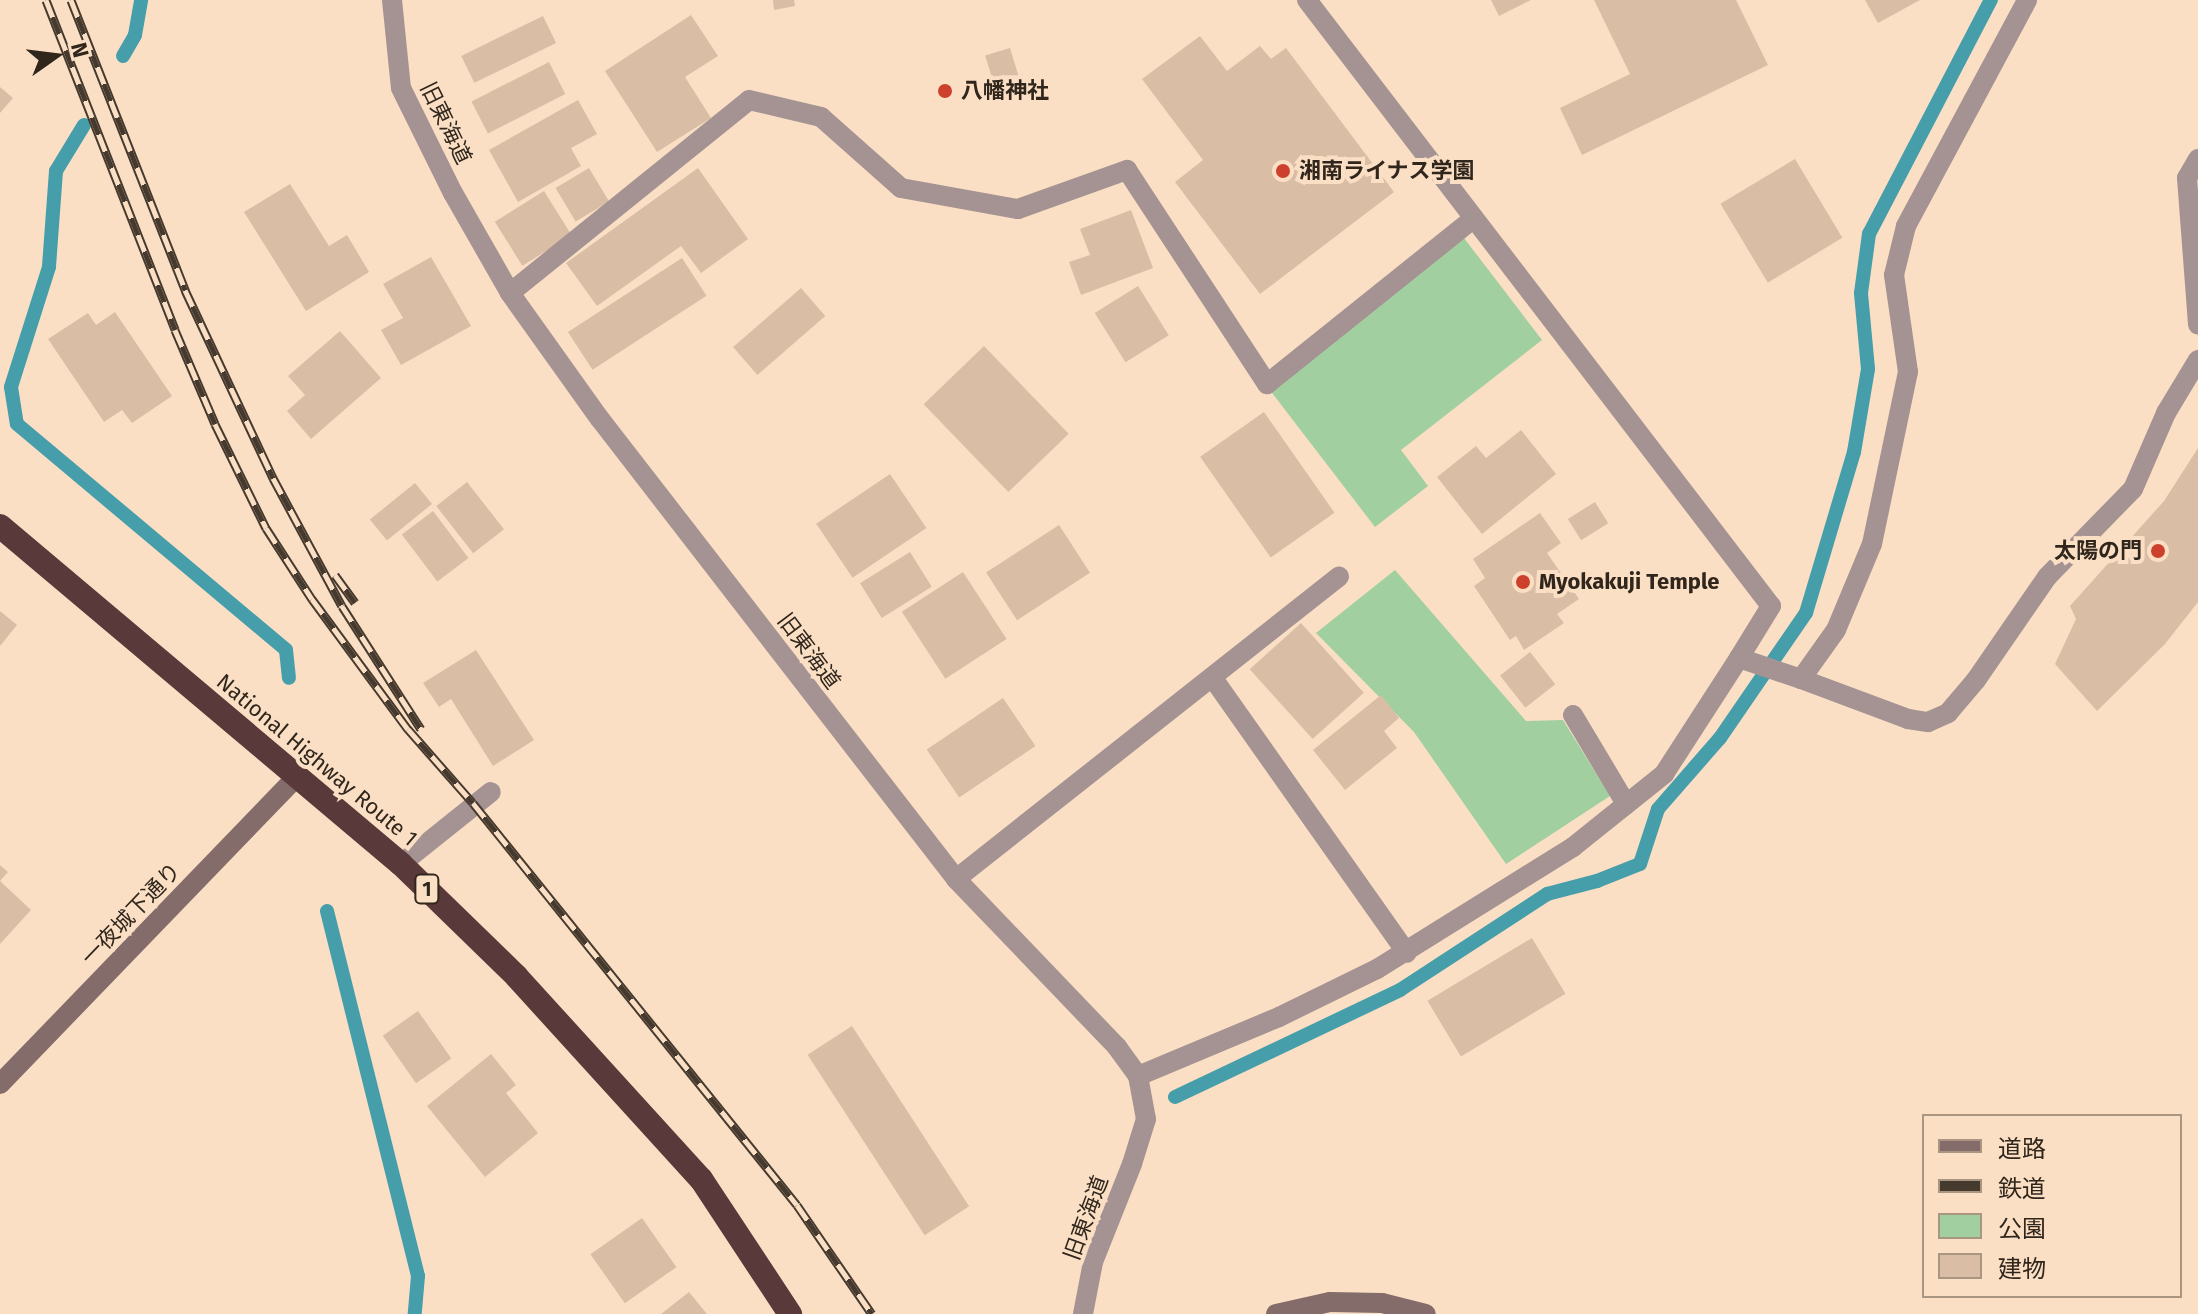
<!DOCTYPE html>
<html>
<head>
<meta charset="utf-8">
<style>
	body { margin:0 }
	#map { position:relative; width:2198px; height:1314px; overflow:hidden; background:#fbdfc5; font-family:"Fira Sans","Noto Sans JP",sans-serif }
	div>[style] { position:absolute }
	.green>* { inset:0; background:#a1cfa0 }
	.stream>* { height:14px; margin:-7px; padding:0 7px; transform-origin:7px; border-radius:7px; background:#459eaa }
	.building>* { inset:0; background:#d9bea5; transform-origin:0 0 }
	.lane>* { height:20px; margin:-10px; padding:0 10px; transform-origin:10px; border-radius:10px; background:#a49392 }
	.street>* { height:20px; margin:-10px; padding:0 10px; transform-origin:10px; border-radius:10px; background:#a49392 }
	.secondary>* { height:20px; margin:-10px; padding:0 10px; transform-origin:10px; border-radius:10px; background:#846c6b }
	.highway>* { height:24px; margin:-12px; padding:0 12px; transform-origin:12px; border-radius:12px; background:#593939 }
	.rail>* { height:9px; margin-top:-4.5px; transform-origin:0; background:repeating-linear-gradient(90deg,#fbdfc5 0 18px,#463a2e 0 36px); box-sizing:border-box; border-block:2px solid #463a2e }
	.dots>* { width:22px; height:22px; translate:-50% -50%; box-sizing:border-box; border:4px solid #fbdfc5; border-radius:50% }
	span { translate:-50% -50%; white-space:nowrap; text-align:center; line-height:1.15; -webkit-text-stroke:8px #fbdfc5; paint-order:stroke }
	.shield-label span { padding:2px 6px; background:#fbdfc5; border:2px solid; border-radius:6px; -webkit-text-stroke-width:0 }
	.shield-label { font-size:20px; color:#30261c; font-weight:700 }
	.poi-label { font-size:22px; color:#30261c; font-weight:700 }
	.left { translate:0 -50%; text-align:left }
	.right { translate:-100% -50%; text-align:right }
	.street-label { font-size:22px; color:#30261c }
	.legend { position:absolute; left:1922px; top:1114px; width:260px; height:184px; box-sizing:border-box; background:#fbdfc5; border:2px solid #aa9581; margin:0; padding:10px 14px; list-style:none; font-size:24px; color:#30261c }
	.legend li { display:flex; align-items:center; gap:16px; height:40px }
	.legend b { width:40px; border:2px solid #aa9581 }
	.north { position:absolute; left:16px; top:16px; width:80px; height:80px; -webkit-text-stroke:6px #fbdfc5; paint-order:stroke; rotate:76deg; font-size:22px; font-weight:700; line-height:32px; text-align:center; color:#30261c }
	.north::after { content:''; display:block; margin:auto; width:28px; height:36px; background:#30261c; clip-path:polygon(50% 0,100% 100%,50% 72%,0 100%) }
</style>
</head>
<body>
<div id="map">
	<div class="green">
		<i style="clip-path:polygon(1464px 238px,1542px 340px,1401px 450px,1428px 486px,1375px 527px,1269px 389px)"></i>
		<i style="clip-path:polygon(1395px 570px,1526px 721px,1563px 720px,1610px 796px,1506px 864px,1414px 732px,1316px 633px)"></i>
	</div>
	<div class="stream">
		<i style="left:123px;top:56px;width:24px;rotate:-60deg"></i>
		<i style="left:135px;top:35px;width:36px;rotate:-80deg"></i>
		<i style="left:84px;top:125px;width:54px;rotate:121.3deg"></i>
		<i style="left:56px;top:171px;width:96px;rotate:94.2deg"></i>
		<i style="left:49px;top:267px;width:126px;rotate:107.6deg"></i>
		<i style="left:11px;top:387px;width:37px;rotate:81deg"></i>
		<i style="left:17px;top:424px;width:351px;rotate:40deg"></i>
		<i style="left:286px;top:650px;width:28px;rotate:84deg"></i>
		<i style="left:327px;top:911px;width:376px;rotate:76deg"></i>
		<i style="left:418px;top:1276px;width:38px;rotate:95deg"></i>
		<i style="left:1175px;top:1097px;width:249px;rotate:-25.4deg"></i>
		<i style="left:1400px;top:990px;width:176px;rotate:-33.1deg"></i>
		<i style="left:1547px;top:894px;width:52px;rotate:-14.6deg"></i>
		<i style="left:1597px;top:881px;width:46px;rotate:-21.6deg"></i>
		<i style="left:1640px;top:864px;width:58px;rotate:-71.9deg"></i>
		<i style="left:1658px;top:809px;width:94px;rotate:-48.9deg"></i>
		<i style="left:1720px;top:738px;width:152px;rotate:-55.5deg"></i>
		<i style="left:1806px;top:613px;width:168px;rotate:-73.4deg"></i>
		<i style="left:1854px;top:452px;width:84px;rotate:-80.4deg"></i>
		<i style="left:1868px;top:369px;width:76px;rotate:-95.3deg"></i>
		<i style="left:1861px;top:293px;width:60px;rotate:-82.3deg"></i>
		<i style="left:1869px;top:234px;width:264px;rotate:-62.5deg"></i>
	</div>
	<div class="building">
		<i style="clip-path:polygon(773px 0,794px 0,795px 6px,774px 10px)"></i>
		<i style="clip-path:polygon(1491px 0,1531px 0,1499px 16px)"></i>
		<i style="clip-path:polygon(1594px 0,1736px 0,1768px 65px,1582px 155px,1560px 108px,1630px 74px)"></i>
		<i style="clip-path:polygon(1865px 0,1920px 0,1878px 23px)"></i>
		<i style="clip-path:polygon(691px 15px,718px 56px,685px 77px,711px 118px,657px 152px,605px 71px)"></i>
		<i style="left:543px;top:16px;width:30px;height:91px;rotate:64deg"></i>
		<i style="clip-path:polygon(1200px 36px,1227px 71px,1260px 46px,1271px 59px,1286px 48px,1394px 192px,1260px 294px,1175px 182px,1203px 160px,1142px 79px)"></i>
		<i style="left:1010px;top:48px;width:48px;height:26px;rotate:73deg"></i>
		<i style="left:549px;top:62px;width:36px;height:87px;rotate:63deg"></i>
		<i style="clip-path:polygon(0 87px,13px 98px,0 113px)"></i>
		<i style="clip-path:polygon(578px 100px,597px 134px,571px 148px,581px 166px,518px 202px,489px 150px)"></i>
		<i style="left:1795px;top:159px;width:92px;height:87px;rotate:59deg"></i>
		<i style="left:589px;top:168px;width:39px;height:39px;rotate:59deg"></i>
		<i style="clip-path:polygon(698px 168px,748px 239px,701px 273px,681px 246px,597px 306px,566px 263px)"></i>
		<i style="clip-path:polygon(290px 184px,329px 246px,347px 235px,369px 272px,306px 311px,244px 212px)"></i>
		<i style="left:544px;top:191px;width:52px;height:58px;rotate:58deg"></i>
		<i style="clip-path:polygon(1131px 210px,1153px 268px,1081px 295px,1069px 262px,1090px 255px,1080px 229px)"></i>
		<i style="clip-path:polygon(431px 257px,471px 326px,401px 365px,381px 330px,403px 318px,383px 284px)"></i>
		<i style="left:682px;top:258px;width:45px;height:136px;rotate:57deg"></i>
		<i style="left:1138px;top:286px;width:58px;height:51px;rotate:58deg"></i>
		<i style="left:801px;top:288px;width:37px;height:90px;rotate:49deg"></i>
		<i style="clip-path:polygon(115px 312px,172px 396px,132px 423px,122px 410px,104px 422px,48px 339px,88px 313px,96px 325px)"></i>
		<i style="clip-path:polygon(340px 331px,381px 378px,311px 439px,287px 411px,305px 395px,288px 376px)"></i>
		<i style="left:984px;top:346px;width:122px;height:84px;rotate:46deg"></i>
		<i style="left:1264px;top:412px;width:123px;height:78px;rotate:55deg"></i>
		<i style="clip-path:polygon(1521px 430px,1556px 474px,1482px 534px,1437px 477px,1476px 446px,1486px 458px)"></i>
		<i style="clip-path:polygon(2198px 448px,2198px 602px,2165px 644px,2097px 711px,2055px 664px,2076px 619px,2070px 606px,2164px 501px)"></i>
		<i style="left:890px;top:474px;width:65px;height:89px;rotate:56deg"></i>
		<i style="left:467px;top:482px;width:60px;height:39px;rotate:52deg"></i>
		<i style="left:415px;top:483px;width:27px;height:58px;rotate:51deg"></i>
		<i style="left:1595px;top:502px;width:25px;height:32px;rotate:58deg"></i>
		<i style="left:433px;top:511px;width:59px;height:39px;rotate:53deg"></i>
		<i style="clip-path:polygon(1540px 513px,1561px 543px,1547px 553px,1579px 599px,1557px 614px,1564px 623px,1524px 650px,1516px 636px,1510px 640px,1474px 586px,1485px 578px,1473px 559px)"></i>
		<i style="left:1059px;top:525px;width:57px;height:87px;rotate:57deg"></i>
		<i style="left:910px;top:552px;width:41px;height:59px;rotate:58deg"></i>
		<i style="left:963px;top:572px;width:80px;height:73px;rotate:57deg"></i>
		<i style="clip-path:polygon(0 611px,17px 625px,0 646px)"></i>
		<i style="left:1301px;top:623px;width:94px;height:69px;rotate:48deg"></i>
		<i style="clip-path:polygon(476px 650px,534px 740px,493px 766px,451px 699px,439px 707px,423px 683px)"></i>
		<i style="left:1530px;top:652px;width:41px;height:38px;rotate:52deg"></i>
		<i style="clip-path:polygon(1381px 695px,1399px 718px,1384px 731px,1397px 748px,1345px 790px,1313px 750px)"></i>
		<i style="left:1003px;top:698px;width:58px;height:92px;rotate:56deg"></i>
		<i style="clip-path:polygon(0 865px,8px 872px,0 881px,31px 910px,0 944px)"></i>
		<i style="left:1532px;top:938px;width:65px;height:122px;rotate:59deg"></i>
		<i style="left:418px;top:1011px;width:58px;height:43px;rotate:55deg"></i>
		<i style="left:852px;top:1026px;width:215px;height:53px;rotate:57deg"></i>
		<i style="clip-path:polygon(491px 1054px,516px 1085px,506px 1093px,538px 1133px,485px 1177px,427px 1106px)"></i>
		<i style="left:642px;top:1218px;width:60px;height:63px;rotate:55deg"></i>
		<i style="clip-path:polygon(689px 1292px,707px 1314px,661px 1314px)"></i>
	</div>
	<div class="lane">
		<i style="left:1307px;top:0;width:763px;rotate:52.56deg"></i>
		<i style="left:1771px;top:606px;width:61px;rotate:121.6deg"></i>
		<i style="left:510px;top:293px;width:307px;rotate:-38.9deg"></i>
		<i style="left:749px;top:100px;width:74px;rotate:13.3deg"></i>
		<i style="left:821px;top:117px;width:107px;rotate:41.6deg"></i>
		<i style="left:901px;top:188px;width:119px;rotate:10.2deg"></i>
		<i style="left:1018px;top:209px;width:116px;rotate:-19.7deg"></i>
		<i style="left:1127px;top:170px;width:256px;rotate:56.8deg"></i>
		<i style="left:1267px;top:384px;width:265px;rotate:-38.7deg"></i>
		<i style="left:1573px;top:715px;width:104px;rotate:59.2deg"></i>
	</div>
	<div class="street">
		<i style="left:392px;top:0;width:88px;rotate:84.2deg"></i>
		<i style="left:401px;top:88px;width:117px;rotate:63.7deg"></i>
		<i style="left:453px;top:193px;width:115px;rotate:60.3deg"></i>
		<i style="left:510px;top:293px;width:155px;rotate:54.5deg"></i>
		<i style="left:600px;top:419px;width:582px;rotate:52.26deg"></i>
		<i style="left:956px;top:879px;width:233px;rotate:46.2deg"></i>
		<i style="left:1117px;top:1047px;width:36px;rotate:54deg"></i>
		<i style="left:1138px;top:1076px;width:44px;rotate:79.5deg"></i>
		<i style="left:1146px;top:1119px;width:47px;rotate:107.3deg"></i>
		<i style="left:1132px;top:1164px;width:105px;rotate:111.7deg"></i>
		<i style="left:1093px;top:1262px;width:53px;rotate:100.9deg"></i>
		<i style="left:2198px;top:159px;width:22px;rotate:120deg"></i>
		<i style="left:2187px;top:178px;width:147px;rotate:85.7deg"></i>
		<i style="left:1801px;top:679px;width:114px;rotate:20.5deg"></i>
		<i style="left:1908px;top:719px;width:20px;rotate:9deg"></i>
		<i style="left:1928px;top:722px;width:22px;rotate:-24deg"></i>
		<i style="left:1948px;top:713px;width:43px;rotate:-49.7deg"></i>
		<i style="left:1976px;top:680px;width:125px;rotate:-55.4deg"></i>
		<i style="left:2047px;top:577px;width:123px;rotate:-45.7deg"></i>
		<i style="left:2133px;top:489px;width:83px;rotate:-66.5deg"></i>
		<i style="left:2166px;top:413px;width:62px;rotate:-58.9deg"></i>
		<i style="left:1217px;top:684px;width:329px;rotate:54.8deg"></i>
		<i style="left:401px;top:864px;width:115px;rotate:-38.7deg"></i>
		<i style="left:956px;top:879px;width:488px;rotate:-38.3deg"></i>
		<i style="left:1138px;top:1076px;width:153px;rotate:-22.7deg"></i>
		<i style="left:1279px;top:1017px;width:109px;rotate:-26.1deg"></i>
		<i style="left:1377px;top:969px;width:231px;rotate:-31.9deg"></i>
		<i style="left:1573px;top:847px;width:117px;rotate:-38.7deg"></i>
		<i style="left:1664px;top:774px;width:138px;rotate:-57.1deg"></i>
		<i style="left:1739px;top:658px;width:65px;rotate:18.7deg"></i>
		<i style="left:1801px;top:679px;width:60px;rotate:-54.5deg"></i>
		<i style="left:1836px;top:630px;width:93px;rotate:-67.3deg"></i>
		<i style="left:1872px;top:544px;width:176px;rotate:-78.2deg"></i>
		<i style="left:1908px;top:372px;width:98px;rotate:-98.2deg"></i>
		<i style="left:1894px;top:275px;width:50px;rotate:-76.2deg"></i>
		<i style="left:1906px;top:226px;width:256px;rotate:-61.8deg"></i>
	</div>
	<div class="secondary">
		<i style="left:0;top:1084px;width:426px;rotate:-46deg"></i>
		<i style="left:1276px;top:1314px;width:55px;rotate:-12.5deg"></i>
		<i style="left:1330px;top:1302px;width:52px;rotate:1.1deg"></i>
		<i style="left:1382px;top:1303px;width:45px;rotate:14deg"></i>
	</div>
	<div class="highway">
		<i style="left:0;top:526px;width:524px;rotate:40.13deg"></i>
		<i style="left:401px;top:864px;width:161px;rotate:44.2deg"></i>
		<i style="left:516px;top:976px;width:275px;rotate:47.7deg"></i>
		<i style="left:701px;top:1179px;width:162px;rotate:56.6deg"></i>
	</div>
	<div class="rail">
		<i style="left:46px;top:0;width:354px;rotate:68.6deg"></i>
		<i style="left:175px;top:330px;width:102px;rotate:66.9deg"></i>
		<i style="left:215px;top:424px;width:116px;rotate:63.9deg"></i>
		<i style="left:266px;top:528px;width:85px;rotate:57.1deg"></i>
		<i style="left:312px;top:599px;width:162px;rotate:53.6deg"></i>
		<i style="left:408px;top:729px;width:98px;rotate:48.7deg"></i>
		<i style="left:473px;top:803px;width:516px;rotate:51.13deg"></i>
		<i style="left:797px;top:1205px;width:132px;rotate:55.5deg"></i>
		<i style="left:71px;top:0;width:312px;rotate:68.5deg"></i>
		<i style="left:185px;top:290px;width:208px;rotate:64.9deg"></i>
		<i style="left:273px;top:478px;width:145px;rotate:61.7deg"></i>
		<i style="left:342px;top:606px;width:146px;rotate:57.3deg"></i>
		<i style="left:335px;top:575px;width:34px;rotate:54deg"></i>
	</div>
	<div class="dots">
		<i style="left:945px;top:91px;background:#cc402c"></i>
		<i style="left:1283px;top:171px;background:#cc402c"></i>
		<i style="left:2158px;top:551px;background:#cc402c"></i>
		<i style="left:1523px;top:582px;background:#cc402c"></i>
	</div>
	<div class="shield-label">
		<span style="left:427px;top:889px">1</span>
	</div>
	<div class="poi-label">
		<span class="left" style="left:961px;top:91px">八幡神社</span>
		<span class="left" style="left:1299px;top:171px">湘南ライナス学園</span>
		<span class="right" style="left:2142px;top:551px">太陽の門</span>
		<span class="left" style="left:1539px;top:582px">Myokakuji Temple</span>
	</div>
	<div class="street-label">
		<span style="left:446px;top:123px;rotate:64deg">旧東海道</span>
		<span style="left:809px;top:651px;rotate:53deg">旧東海道</span>
		<span style="left:317px;top:760px;rotate:40deg">National Highway Route 1</span>
		<span style="left:131px;top:914px;rotate:-46deg">一夜城下通り</span>
		<span style="left:1086px;top:1218px;rotate:-70deg">旧東海道</span>
	</div>
	<ul class="legend">
	<li><b style="height:10px;background:#846c6b"></b>道路</li>
	<li><b style="height:10px;background:#463a2e"></b>鉄道</li>
	<li><b style="height:22px;background:#a1cfa0"></b>公園</li>
	<li><b style="height:22px;background:#d9bea5"></b>建物</li>
	</ul>
	<div class="north">N</div>
</div>
</body>
</html>
